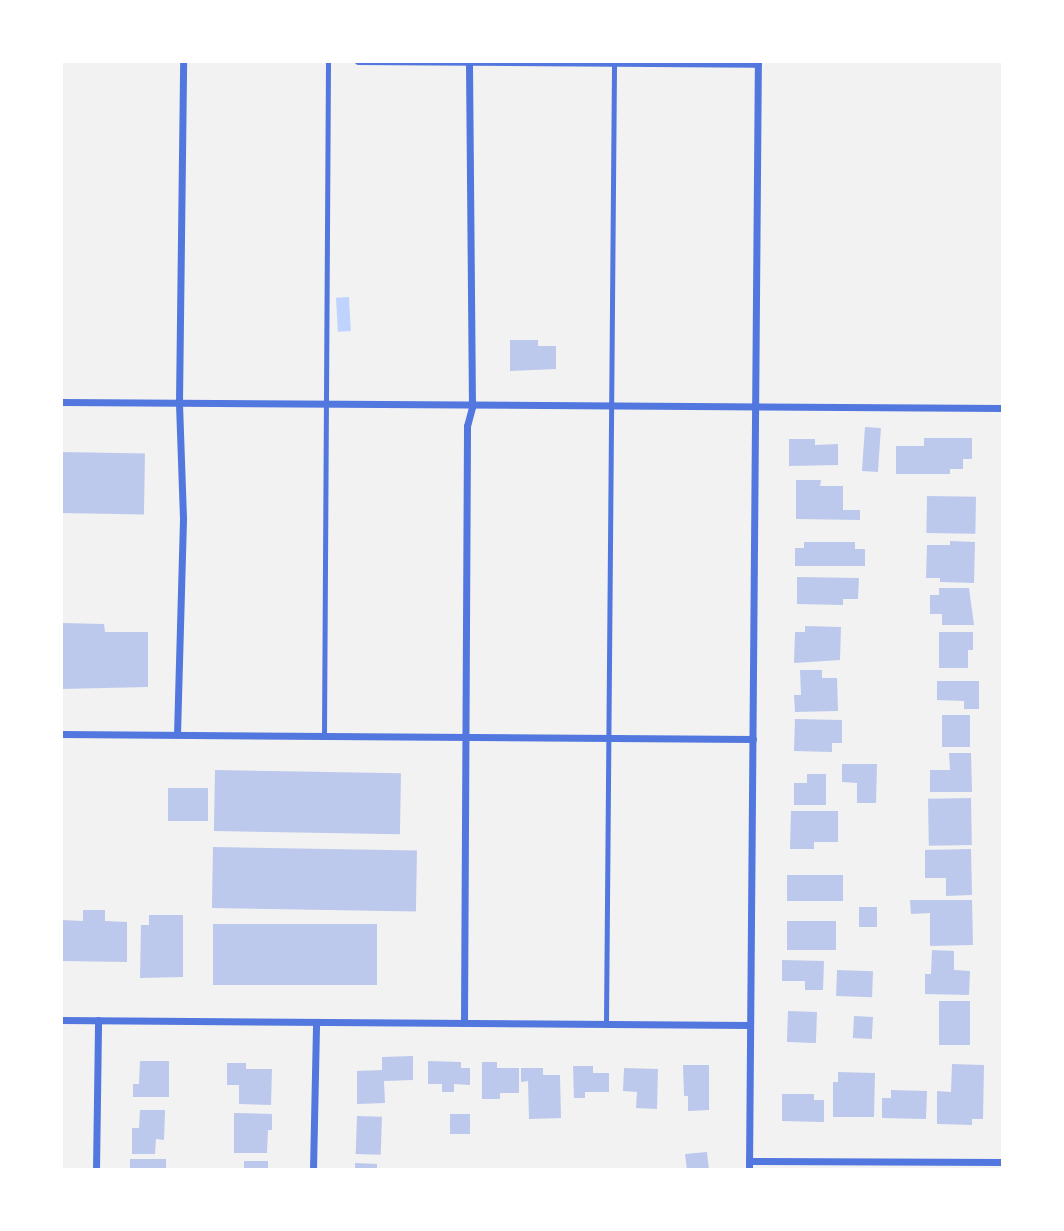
<!DOCTYPE html>
<html>
<head>
<meta charset="utf-8">
<style>
	body { margin:0 }
	#map { position:relative; width:1064px; height:1231px; overflow:hidden; background:#f2f2f2; font-family:Overpass,sans-serif }
	div>[style] { position:absolute }
	.water>* { inset:0; background:#bfd3fe; transform-origin:0 0 }
	.building>* { inset:0; background:#bdc9ec; transform-origin:0 0 }
	.service>* { height:4.5px; margin:-2.25px; padding:0 2.25px; transform-origin:2.25px; border-radius:2.25px; background:#5277de }
	.minor>* { height:7px; margin:-3.5px; padding:0 3.5px; transform-origin:3.5px; border-radius:3.5px; background:#5277de }
	span { translate:-50% -50%; white-space:nowrap; text-align:center; line-height:1.15; -webkit-text-stroke:6px #fff; paint-order:stroke }
	.frame { position:absolute; inset:0; border:63px solid #fff; pointer-events:none }
</style>
</head>
<body>
<div id="map">
	<div class="water">
		<i style="left:349px;top:297px;width:34px;height:13px;rotate:87deg"></i>
	</div>
	<div class="building">
		<i style="clip-path:polygon(510px 340px,538px 340px,538px 346px,556px 346px,556px 369px,510px 371px)"></i>
		<i style="left:865px;top:427px;width:16px;height:44px;rotate:4deg"></i>
		<i style="clip-path:polygon(924px 438px,972px 438px,972px 459px,963px 459px,963px 469px,950px 469px,950px 474px,896px 474px,896px 446px,924px 446px)"></i>
		<i style="clip-path:polygon(789px 439px,815px 439px,815px 445px,838px 444px,838px 465px,789px 466px)"></i>
		<i style="left:61px;top:452px;width:84px;height:61px;rotate:1deg"></i>
		<i style="clip-path:polygon(796px 480px,821px 480px,820px 486px,843px 486px,843px 510px,860px 510px,860px 520px,796px 519px)"></i>
		<i style="left:927px;top:496px;width:49px;height:37px;rotate:1deg"></i>
		<i style="clip-path:polygon(950px 541px,975px 542px,974px 583px,940px 582px,940px 578px,926px 578px,927px 545px,950px 545px)"></i>
		<i style="clip-path:polygon(804px 542px,855px 542px,855px 549px,865px 549px,865px 566px,795px 566px,795px 548px,804px 548px)"></i>
		<i style="clip-path:polygon(797px 577px,859px 578px,858px 599px,843px 599px,843px 605px,797px 604px)"></i>
		<i style="clip-path:polygon(939px 588px,969px 588px,974px 625px,942px 625px,942px 614px,930px 614px,930px 595px,939px 595px)"></i>
		<i style="clip-path:polygon(62px 623px,104px 624px,105px 632px,148px 632px,148px 687px,61px 689px)"></i>
		<i style="clip-path:polygon(805px 626px,841px 627px,840px 660px,794px 663px,795px 632px,805px 632px)"></i>
		<i style="clip-path:polygon(939px 632px,973px 632px,973px 650px,968px 650px,968px 668px,939px 668px)"></i>
		<i style="clip-path:polygon(800px 670px,822px 670px,822px 678px,837px 678px,838px 711px,795px 712px,794px 695px,801px 695px)"></i>
		<i style="clip-path:polygon(937px 681px,979px 681px,979px 709px,964px 709px,964px 701px,937px 700px)"></i>
		<i style="left:942px;top:715px;width:28px;height:32px"></i>
		<i style="clip-path:polygon(795px 719px,842px 720px,842px 743px,832px 743px,832px 752px,794px 751px)"></i>
		<i style="clip-path:polygon(949px 753px,971px 753px,972px 792px,930px 792px,930px 770px,950px 770px)"></i>
		<i style="clip-path:polygon(842px 764px,877px 764px,876px 803px,857px 803px,857px 783px,842px 782px)"></i>
		<i style="left:215px;top:770px;width:186px;height:61px;rotate:1deg"></i>
		<i style="clip-path:polygon(807px 774px,826px 774px,826px 805px,794px 805px,794px 783px,807px 783px)"></i>
		<i style="left:168px;top:788px;width:40px;height:33px"></i>
		<i style="left:971px;top:798px;width:47px;height:43px;rotate:89deg"></i>
		<i style="clip-path:polygon(791px 811px,838px 811px,838px 842px,814px 842px,814px 849px,790px 849px)"></i>
		<i style="left:213px;top:847px;width:204px;height:61px;rotate:1deg"></i>
		<i style="clip-path:polygon(971px 849px,972px 895px,946px 896px,946px 878px,925px 878px,925px 850px)"></i>
		<i style="left:843px;top:875px;width:26px;height:56px;rotate:90deg"></i>
		<i style="clip-path:polygon(910px 900px,972px 900px,973px 945px,930px 946px,930px 913px,911px 914px)"></i>
		<i style="left:859px;top:907px;width:18px;height:20px"></i>
		<i style="clip-path:polygon(83px 910px,105px 910px,105px 921px,127px 922px,127px 962px,61px 961px,61px 920px,83px 921px)"></i>
		<i style="clip-path:polygon(149px 915px,183px 915px,183px 977px,140px 978px,141px 925px,149px 925px)"></i>
		<i style="left:836px;top:921px;width:29px;height:49px;rotate:90deg"></i>
		<i style="left:213px;top:924px;width:164px;height:61px"></i>
		<i style="clip-path:polygon(932px 950px,954px 951px,954px 970px,970px 971px,969px 995px,925px 994px,925px 974px,931px 974px)"></i>
		<i style="clip-path:polygon(782px 960px,824px 961px,823px 990px,805px 990px,805px 981px,782px 981px)"></i>
		<i style="left:837px;top:970px;width:36px;height:26px;rotate:2deg"></i>
		<i style="left:939px;top:1001px;width:31px;height:44px"></i>
		<i style="left:788px;top:1011px;width:29px;height:31px;rotate:2deg"></i>
		<i style="left:854px;top:1016px;width:19px;height:22px;rotate:3deg"></i>
		<i style="clip-path:polygon(413px 1056px,413px 1080px,384px 1081px,385px 1103px,357px 1104px,357px 1071px,382px 1070px,382px 1057px)"></i>
		<i style="clip-path:polygon(140px 1061px,169px 1061px,169px 1097px,133px 1097px,133px 1084px,139px 1084px)"></i>
		<i style="clip-path:polygon(428px 1061px,461px 1062px,461px 1068px,470px 1068px,470px 1085px,454px 1084px,454px 1092px,442px 1092px,442px 1084px,428px 1084px)"></i>
		<i style="clip-path:polygon(482px 1062px,497px 1062px,497px 1068px,519px 1068px,519px 1093px,500px 1093px,500px 1099px,482px 1099px)"></i>
		<i style="clip-path:polygon(227px 1063px,246px 1063px,246px 1069px,272px 1069px,271px 1105px,239px 1104px,239px 1085px,227px 1085px)"></i>
		<i style="clip-path:polygon(952px 1064px,984px 1065px,983px 1119px,972px 1119px,972px 1125px,937px 1124px,937px 1091px,951px 1092px)"></i>
		<i style="clip-path:polygon(683px 1065px,709px 1065px,709px 1110px,688px 1111px,688px 1096px,684px 1096px)"></i>
		<i style="clip-path:polygon(573px 1066px,593px 1066px,593px 1073px,609px 1073px,609px 1092px,585px 1092px,585px 1098px,574px 1098px)"></i>
		<i style="clip-path:polygon(521px 1068px,543px 1068px,543px 1075px,560px 1075px,561px 1118px,529px 1119px,528px 1081px,521px 1082px)"></i>
		<i style="clip-path:polygon(624px 1068px,658px 1069px,657px 1109px,636px 1108px,637px 1092px,623px 1091px)"></i>
		<i style="clip-path:polygon(838px 1072px,875px 1073px,874px 1117px,833px 1117px,833px 1082px,838px 1082px)"></i>
		<i style="clip-path:polygon(891px 1090px,927px 1091px,926px 1119px,882px 1118px,882px 1098px,891px 1098px)"></i>
		<i style="clip-path:polygon(782px 1094px,814px 1094px,814px 1100px,824px 1100px,824px 1122px,782px 1121px)"></i>
		<i style="clip-path:polygon(140px 1110px,165px 1110px,164px 1140px,156px 1139px,155px 1154px,132px 1154px,132px 1128px,139px 1128px)"></i>
		<i style="clip-path:polygon(234px 1113px,272px 1114px,272px 1130px,268px 1130px,267px 1153px,234px 1153px)"></i>
		<i style="left:470px;top:1114px;width:20px;height:20px;rotate:90deg"></i>
		<i style="left:357px;top:1116px;width:25px;height:38px;rotate:2deg"></i>
		<i style="clip-path:polygon(707px 1152px,709px 1170px,687px 1170px,685px 1154px)"></i>
		<i style="left:166px;top:1159px;width:11px;height:36px;rotate:90deg"></i>
		<i style="left:244px;top:1161px;width:24px;height:9px"></i>
		<i style="clip-path:polygon(355px 1163px,377px 1164px,377px 1170px,355px 1170px)"></i>
	</div>
	<div class="service">
		<i style="left:324px;top:735px;width:674px;rotate:-89.66deg"></i>
		<i style="left:606px;top:1023px;width:960px;rotate:-89.52deg"></i>
	</div>
	<div class="minor">
		<i style="left:358px;top:61px;width:400px;rotate:0.4deg"></i>
		<i style="left:61px;top:402px;width:942px;rotate:0.36deg"></i>
		<i style="left:61px;top:734px;width:692px;rotate:0.41deg"></i>
		<i style="left:177px;top:734px;width:216px;rotate:-88.4deg"></i>
		<i style="left:183px;top:518px;width:116px;rotate:-92deg"></i>
		<i style="left:179px;top:402px;width:341px;rotate:-89.3deg"></i>
		<i style="left:61px;top:1020px;width:689px;rotate:0.42deg"></i>
		<i style="left:464px;top:1023px;width:597px;rotate:-89.71deg"></i>
		<i style="left:467px;top:426px;width:20px;rotate:-75deg"></i>
		<i style="left:472px;top:407px;width:346px;rotate:-90.5deg"></i>
		<i style="left:749px;top:1161px;width:254px;rotate:0.2deg"></i>
		<i style="left:96px;top:1170px;width:150px;rotate:-89.2deg"></i>
		<i style="left:313px;top:1170px;width:148px;rotate:-88.8deg"></i>
		<i style="left:749px;top:1170px;width:1109px;rotate:-89.54deg"></i>
	</div>
	<div class="frame"></div>
</div>
</body>
</html>
